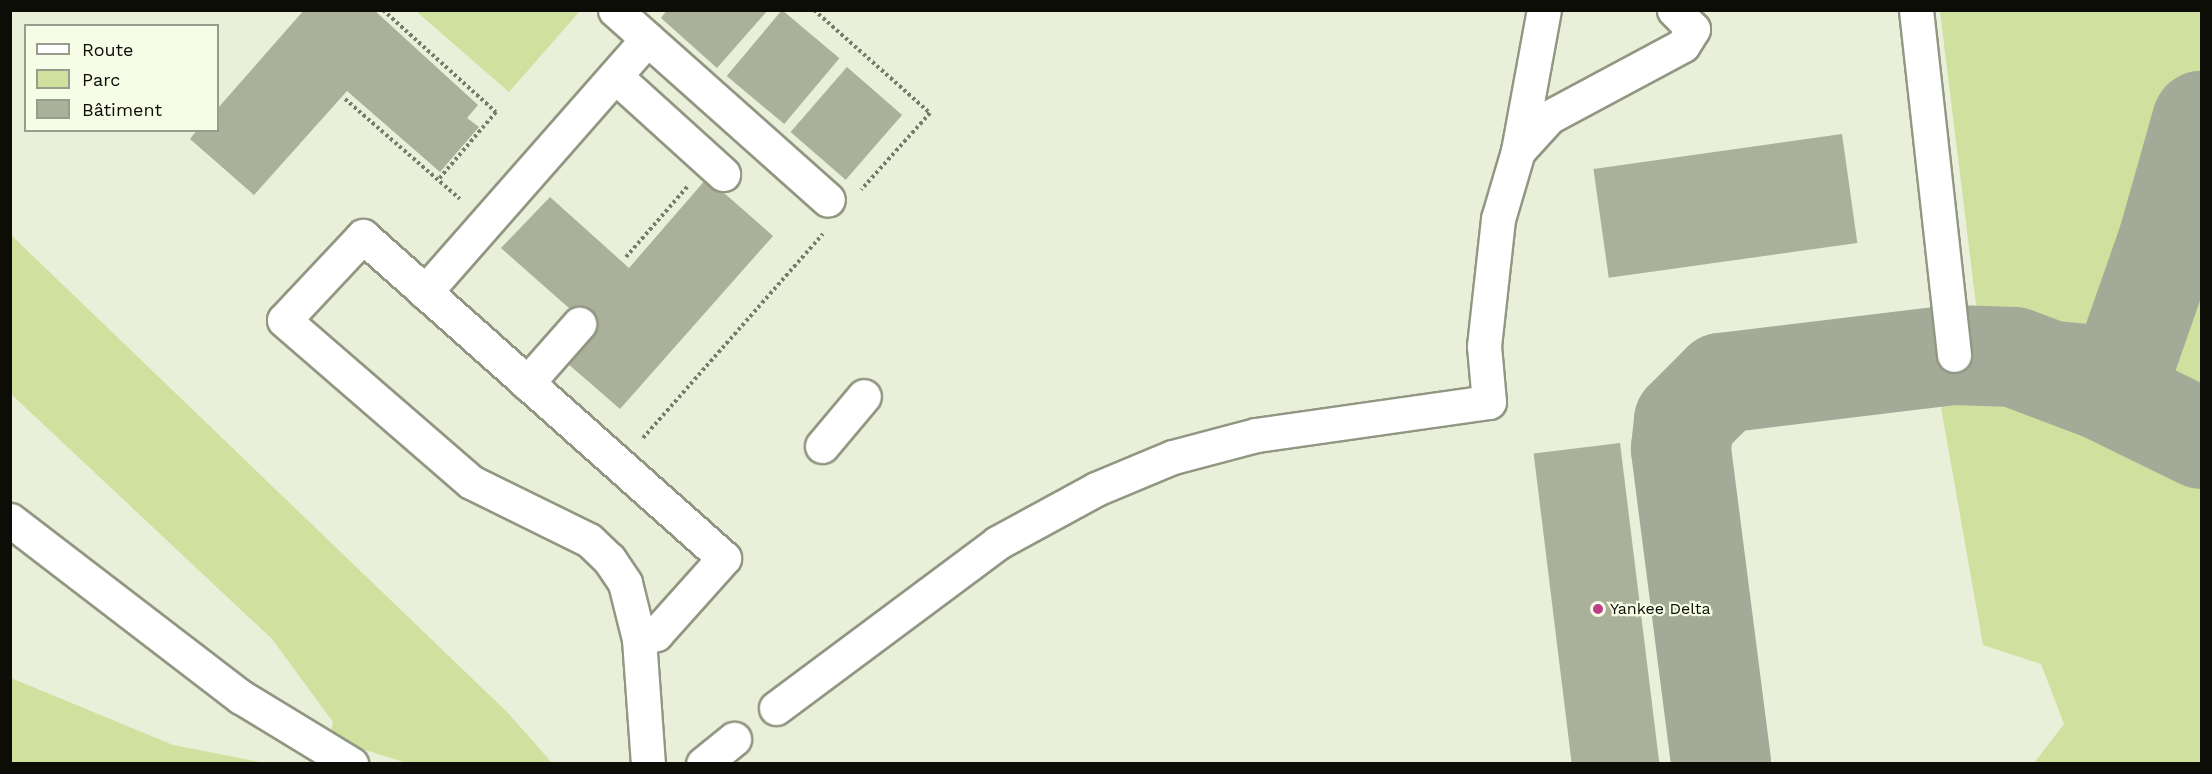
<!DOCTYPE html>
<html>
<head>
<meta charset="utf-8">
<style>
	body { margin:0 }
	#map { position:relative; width:2212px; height:774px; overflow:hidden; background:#e9efd8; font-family:"Work Sans",sans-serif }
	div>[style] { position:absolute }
	.green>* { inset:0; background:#d0e09e }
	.taxiway>* { height:100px; margin:-50px; padding:0 50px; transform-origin:50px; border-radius:50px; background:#a4aa98 }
	.building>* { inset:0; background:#aab09a; transform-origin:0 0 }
	.path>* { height:4px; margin-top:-2px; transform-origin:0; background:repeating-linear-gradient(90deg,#777b6c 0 3px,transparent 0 6px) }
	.roads { filter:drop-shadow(2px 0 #919782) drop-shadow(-2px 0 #919782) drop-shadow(0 2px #919782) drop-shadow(0 -2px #919782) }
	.minor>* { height:33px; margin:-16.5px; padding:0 16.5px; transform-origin:16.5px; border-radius:16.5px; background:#fff }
	.dots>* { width:16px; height:16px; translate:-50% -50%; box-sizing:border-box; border:3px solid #f6fce5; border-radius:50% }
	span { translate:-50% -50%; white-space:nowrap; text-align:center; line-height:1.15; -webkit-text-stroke:4.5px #f6fce5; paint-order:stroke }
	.poi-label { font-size:16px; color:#0b0d06 }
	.left { translate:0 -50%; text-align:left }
	.frame { position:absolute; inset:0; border:12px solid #0b0d06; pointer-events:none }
	.legend { position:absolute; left:24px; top:24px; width:195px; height:108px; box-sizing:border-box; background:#f6fce5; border:2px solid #989c8c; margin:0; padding:8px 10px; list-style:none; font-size:18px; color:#0b0d06 }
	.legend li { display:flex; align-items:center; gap:12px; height:30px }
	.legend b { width:30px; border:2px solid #989c8c }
</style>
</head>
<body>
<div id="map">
	<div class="green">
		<i style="clip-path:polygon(416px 11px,580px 11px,509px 92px)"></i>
		<i style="clip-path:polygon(1940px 11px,2201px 11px,2201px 397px,2127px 358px,2056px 330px,1978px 321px)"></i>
		<i style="clip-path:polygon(10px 234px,508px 713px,552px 763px,407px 763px,330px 739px,333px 722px,272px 639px,11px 394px)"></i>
		<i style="clip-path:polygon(2012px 393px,2070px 412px,2201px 471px,2201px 763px,2034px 763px,2064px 724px,2041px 664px,1983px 645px,1939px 396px)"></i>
		<i style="clip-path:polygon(11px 678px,173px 745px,265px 763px,11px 763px)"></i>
	</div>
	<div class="taxiway">
		<i style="left:2055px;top:371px;width:42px;rotate:5.4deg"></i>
		<i style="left:2097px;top:375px;width:34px;rotate:-30deg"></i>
		<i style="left:2127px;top:358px;width:124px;rotate:-70.7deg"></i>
		<i style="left:2168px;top:241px;width:125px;rotate:-74.2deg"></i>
		<i style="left:1721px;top:762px;width:316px;rotate:-97.3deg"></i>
		<i style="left:1681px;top:449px;width:28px;rotate:-84deg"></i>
		<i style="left:1684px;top:421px;width:54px;rotate:-45deg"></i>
		<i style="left:1722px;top:383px;width:234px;rotate:-6.9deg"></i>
		<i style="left:1954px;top:355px;width:60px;rotate:1.9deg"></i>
		<i style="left:2014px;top:357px;width:94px;rotate:20.6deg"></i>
		<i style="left:2102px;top:390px;width:111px;rotate:26.1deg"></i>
	</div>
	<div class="building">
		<i style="clip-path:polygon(304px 10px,374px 10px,478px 105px,467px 118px,479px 127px,440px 172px,347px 91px,254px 195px,190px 139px,197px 130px,218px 130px,218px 108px)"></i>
		<i style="clip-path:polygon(667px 10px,768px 10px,717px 68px,661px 18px)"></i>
		<i style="left:782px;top:10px;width:75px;height:86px;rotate:40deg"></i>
		<i style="left:847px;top:67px;width:73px;height:86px;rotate:41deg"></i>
		<i style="left:1842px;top:134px;width:110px;height:251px;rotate:82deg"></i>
		<i style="clip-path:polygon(707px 178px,773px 236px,620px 409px,567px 363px,595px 331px,501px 248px,550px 197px,629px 268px)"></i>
		<i style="left:1620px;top:443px;width:324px;height:87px;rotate:83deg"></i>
	</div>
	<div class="path">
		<i style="left:383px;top:10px;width:152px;rotate:42.1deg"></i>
		<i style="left:496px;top:112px;width:89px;rotate:130.5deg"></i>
		<i style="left:814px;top:10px;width:155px;rotate:41.6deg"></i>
		<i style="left:930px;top:113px;width:103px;rotate:131.9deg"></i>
		<i style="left:345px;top:99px;width:152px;rotate:41deg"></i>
		<i style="left:626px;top:257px;width:93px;rotate:-48.9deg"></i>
		<i style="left:643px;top:438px;width:272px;rotate:-48.6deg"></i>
	</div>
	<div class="roads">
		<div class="minor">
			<i style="left:615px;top:10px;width:285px;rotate:41.7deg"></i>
			<i style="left:1916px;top:10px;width:347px;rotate:83.7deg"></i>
			<i style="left:615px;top:76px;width:146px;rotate:42.2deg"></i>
			<i style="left:1518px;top:151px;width:143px;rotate:-79.6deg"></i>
			<i style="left:425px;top:292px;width:337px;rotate:-48.7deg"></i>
			<i style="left:527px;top:383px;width:79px;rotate:-48.6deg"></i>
			<i style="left:822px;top:446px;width:65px;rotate:-50deg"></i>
			<i style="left:10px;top:520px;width:291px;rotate:37.5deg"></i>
			<i style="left:241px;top:697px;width:129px;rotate:31.3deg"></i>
			<i style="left:639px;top:639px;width:18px;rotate:-16deg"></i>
			<i style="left:656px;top:634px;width:102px;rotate:-48.2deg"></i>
			<i style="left:724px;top:558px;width:484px;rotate:-138.3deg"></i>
			<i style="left:363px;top:236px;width:115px;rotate:133.2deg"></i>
			<i style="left:284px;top:320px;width:247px;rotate:40.9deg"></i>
			<i style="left:471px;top:482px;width:131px;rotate:26.2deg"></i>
			<i style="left:589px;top:540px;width:28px;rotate:44deg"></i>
			<i style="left:609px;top:559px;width:29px;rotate:56deg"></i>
			<i style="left:625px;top:583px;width:58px;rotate:76deg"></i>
			<i style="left:639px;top:639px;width:125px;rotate:85.9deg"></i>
			<i style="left:776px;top:708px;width:276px;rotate:-36.7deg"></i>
			<i style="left:997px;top:543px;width:113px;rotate:-28.6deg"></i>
			<i style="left:1096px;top:489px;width:83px;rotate:-22.6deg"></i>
			<i style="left:1173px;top:457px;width:86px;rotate:-14.8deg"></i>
			<i style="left:1256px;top:435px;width:235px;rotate:-8.1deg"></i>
			<i style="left:1489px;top:402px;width:56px;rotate:-95.1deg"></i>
			<i style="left:1484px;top:346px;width:128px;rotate:-83.7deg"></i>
			<i style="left:1498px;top:219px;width:71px;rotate:-73.6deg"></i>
			<i style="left:1518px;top:151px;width:46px;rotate:-47.6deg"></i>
			<i style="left:1549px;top:117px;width:152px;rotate:-28.2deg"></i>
			<i style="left:1683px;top:45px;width:19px;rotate:-58deg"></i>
			<i style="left:1693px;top:29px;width:27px;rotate:-135deg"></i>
			<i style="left:703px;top:764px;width:40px;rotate:-39deg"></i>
		</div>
	</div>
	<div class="dots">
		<i style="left:1598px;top:609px;background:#be3e89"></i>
	</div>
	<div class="poi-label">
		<span class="left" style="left:1610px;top:609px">Yankee Delta</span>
	</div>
	<div class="frame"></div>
	<ul class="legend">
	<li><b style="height:8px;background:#fff"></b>Route</li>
	<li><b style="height:16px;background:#d0e09e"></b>Parc</li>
	<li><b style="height:16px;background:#aab09a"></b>Bâtiment</li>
	</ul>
</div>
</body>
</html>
